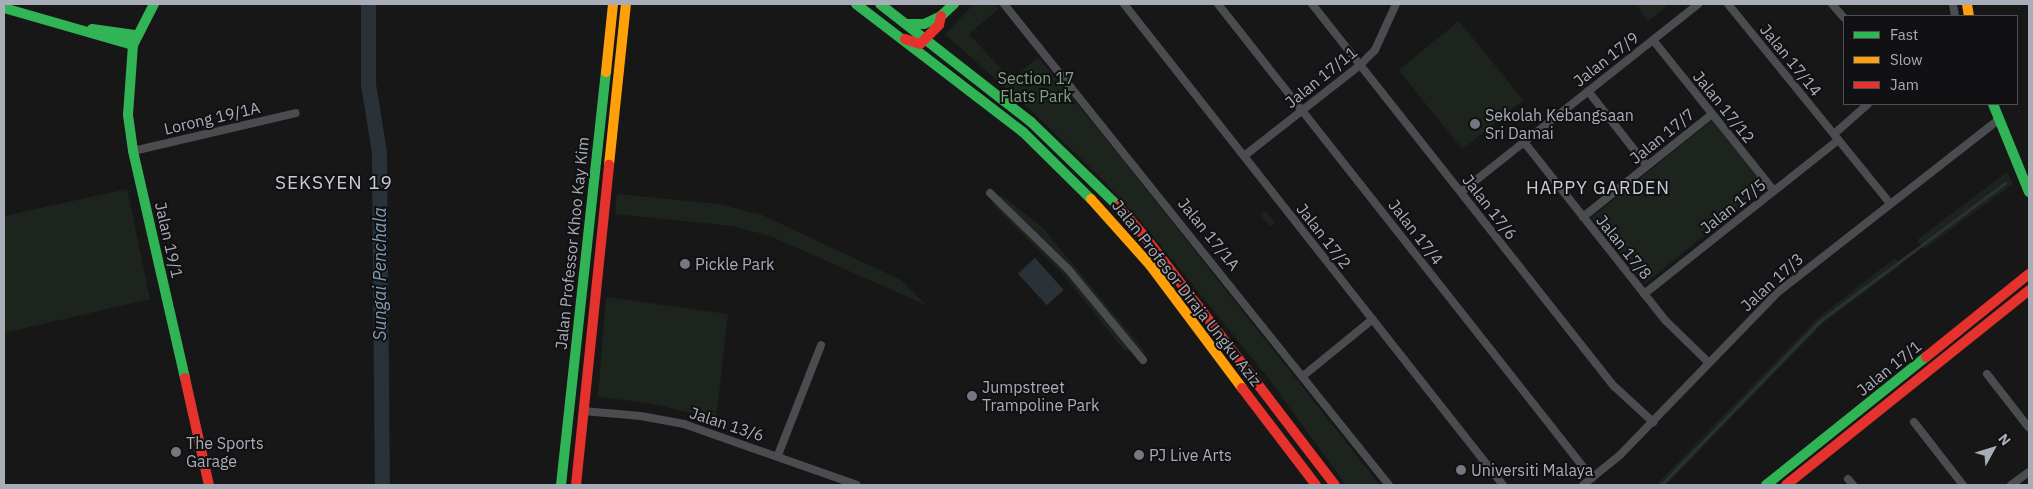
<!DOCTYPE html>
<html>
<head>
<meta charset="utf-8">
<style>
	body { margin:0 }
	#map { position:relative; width:2033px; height:489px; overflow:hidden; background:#171717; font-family:"IBM Plex Sans",sans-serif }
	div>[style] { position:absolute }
	.green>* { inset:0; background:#1d241e; transform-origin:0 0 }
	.water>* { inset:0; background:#2a3239; transform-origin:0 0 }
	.stream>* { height:2.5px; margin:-1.25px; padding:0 1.25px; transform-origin:1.25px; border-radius:1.25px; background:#2a3239 }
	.river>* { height:15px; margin:-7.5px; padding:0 7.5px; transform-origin:7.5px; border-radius:7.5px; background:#2a3239 }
	.street>* { height:8px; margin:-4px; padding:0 4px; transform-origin:4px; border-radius:4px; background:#4b4c50 }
	.fast>* { height:10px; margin:-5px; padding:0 5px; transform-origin:5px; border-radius:5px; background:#30b455 }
	.slow>* { height:10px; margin:-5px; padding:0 5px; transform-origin:5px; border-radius:5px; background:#ff9f0a }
	.jam>* { height:10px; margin:-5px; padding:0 5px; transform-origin:5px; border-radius:5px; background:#e5322d }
	.dots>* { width:14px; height:14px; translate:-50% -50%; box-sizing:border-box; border:2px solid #111113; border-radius:50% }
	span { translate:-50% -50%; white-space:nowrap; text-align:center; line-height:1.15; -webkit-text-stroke:4px #111113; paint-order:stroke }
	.street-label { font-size:16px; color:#a8adb8 }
	.park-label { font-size:16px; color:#7fa381 }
	.poi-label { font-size:16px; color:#a8adb8 }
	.left { translate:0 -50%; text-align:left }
	.neighbourhood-label { font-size:18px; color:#c9ccd4; letter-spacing:1px }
	.water-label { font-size:18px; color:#7f9bb3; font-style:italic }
	.quarter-label { font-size:19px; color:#c9ccd4; letter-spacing:1px }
	.frame { position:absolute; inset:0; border:5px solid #a8adb8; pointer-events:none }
	.legend { position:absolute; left:1843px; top:15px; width:175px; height:90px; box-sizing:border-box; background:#111113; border:1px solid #4d4f55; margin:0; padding:6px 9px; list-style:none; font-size:15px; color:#a8adb8 }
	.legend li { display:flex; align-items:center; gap:10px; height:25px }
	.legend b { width:25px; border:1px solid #4d4f55 }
	.north { position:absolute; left:1968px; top:424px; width:50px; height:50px; -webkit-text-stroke:4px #111113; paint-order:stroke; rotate:51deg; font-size:14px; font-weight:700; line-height:20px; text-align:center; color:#a8adb8 }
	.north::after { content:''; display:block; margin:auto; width:18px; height:22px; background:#a8adb8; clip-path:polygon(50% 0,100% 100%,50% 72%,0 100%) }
</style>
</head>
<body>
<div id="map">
	<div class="green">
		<i style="clip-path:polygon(974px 4px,995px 4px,998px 9px,969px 34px,1011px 80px,1038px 57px,1115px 150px,1380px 485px,1346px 485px,1266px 375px,1144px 225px,1106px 183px,1037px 116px,945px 34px)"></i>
		<i style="clip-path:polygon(1635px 4px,1664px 4px,1666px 7px,1648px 21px)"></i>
		<i style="left:1459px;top:21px;width:102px;height:78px;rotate:51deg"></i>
		<i style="left:1712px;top:120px;width:85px;height:155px;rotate:51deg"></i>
		<i style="clip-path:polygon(2007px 172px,2013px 184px,1924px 249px,1917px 240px)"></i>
		<i style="clip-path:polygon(127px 189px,150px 299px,4px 333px,4px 216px)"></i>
		<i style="clip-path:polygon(617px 194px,718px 204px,762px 215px,901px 280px,926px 305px,770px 236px,732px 226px,615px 214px)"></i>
		<i style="clip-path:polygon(1001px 195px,1042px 227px,1146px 353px,1124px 350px,1062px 273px,993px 205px)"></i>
		<i style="left:1265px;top:211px;width:16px;height:6px;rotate:50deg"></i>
		<i style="clip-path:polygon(1895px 258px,1900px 265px,1823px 323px,1666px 485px,1656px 485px,1818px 318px)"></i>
		<i style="clip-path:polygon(606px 297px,728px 314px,716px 419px,649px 403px,598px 397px)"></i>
	</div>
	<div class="water">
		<i style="left:1035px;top:258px;width:43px;height:23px;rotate:48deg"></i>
	</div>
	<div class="stream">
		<i style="left:1661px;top:485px;width:228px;rotate:-45.9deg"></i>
		<i style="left:1820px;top:321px;width:231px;rotate:-36.7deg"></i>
	</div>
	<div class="river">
		<i style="left:368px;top:4px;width:80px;rotate:90deg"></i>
		<i style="left:368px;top:84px;width:69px;rotate:80.8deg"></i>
		<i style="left:379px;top:152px;width:333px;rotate:89.5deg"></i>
	</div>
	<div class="street">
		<i style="left:1004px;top:4px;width:616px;rotate:51.33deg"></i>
		<i style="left:1124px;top:4px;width:612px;rotate:51.76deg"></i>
		<i style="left:1218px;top:4px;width:604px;rotate:51.73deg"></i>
		<i style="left:1312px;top:4px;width:488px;rotate:51.7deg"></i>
		<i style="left:1615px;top:387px;width:52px;rotate:42.6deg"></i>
		<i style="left:1728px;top:4px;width:257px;rotate:50.9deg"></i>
		<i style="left:1832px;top:4px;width:18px;rotate:49deg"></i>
		<i style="left:1953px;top:4px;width:12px;rotate:81deg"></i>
		<i style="left:1653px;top:40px;width:193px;rotate:51.3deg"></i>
		<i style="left:1588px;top:91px;width:95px;rotate:51.8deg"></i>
		<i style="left:1834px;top:134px;width:45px;rotate:-41.4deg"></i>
		<i style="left:1524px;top:142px;width:228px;rotate:51.6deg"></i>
		<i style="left:1666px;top:321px;width:60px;rotate:44.3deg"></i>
		<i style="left:133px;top:151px;width:167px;rotate:-13.1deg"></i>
		<i style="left:1244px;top:156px;width:147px;rotate:-38.1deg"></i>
		<i style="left:1360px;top:65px;width:21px;rotate:-45deg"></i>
		<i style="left:1375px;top:50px;width:51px;rotate:-65.5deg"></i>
		<i style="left:1461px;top:192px;width:303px;rotate:-38.4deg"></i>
		<i style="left:990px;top:193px;width:109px;rotate:44.3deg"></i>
		<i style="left:1068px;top:269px;width:118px;rotate:50.5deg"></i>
		<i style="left:1583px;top:217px;width:165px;rotate:-38.6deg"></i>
		<i style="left:1644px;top:294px;width:248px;rotate:-38.4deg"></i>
		<i style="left:1987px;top:374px;width:68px;rotate:52.1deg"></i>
		<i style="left:1303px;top:376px;width:90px;rotate:-39.2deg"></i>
		<i style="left:583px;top:411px;width:58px;rotate:4.9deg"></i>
		<i style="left:641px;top:416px;width:44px;rotate:10.5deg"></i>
		<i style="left:684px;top:424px;width:183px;rotate:19.4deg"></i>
		<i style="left:1914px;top:422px;width:80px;rotate:52.1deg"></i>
		<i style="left:778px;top:455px;width:118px;rotate:-68.6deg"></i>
		<i style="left:1848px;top:479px;width:8px;rotate:50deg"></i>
		<i style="left:1583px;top:485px;width:48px;rotate:-39deg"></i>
		<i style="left:1620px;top:455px;width:227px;rotate:-45.9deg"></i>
		<i style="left:1778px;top:292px;width:279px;rotate:-38deg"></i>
		<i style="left:2011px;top:485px;width:22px;rotate:-36deg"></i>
	</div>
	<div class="fast">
		<i style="left:154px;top:4px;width:46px;rotate:117.1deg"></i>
		<i style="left:133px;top:45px;width:70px;rotate:94.1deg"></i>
		<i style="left:128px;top:115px;width:36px;rotate:82deg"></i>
		<i style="left:133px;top:151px;width:233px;rotate:77.1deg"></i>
		<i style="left:856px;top:4px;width:210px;rotate:37.5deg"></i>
		<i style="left:1023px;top:132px;width:95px;rotate:44.6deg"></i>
		<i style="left:880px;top:4px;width:192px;rotate:38deg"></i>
		<i style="left:1031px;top:122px;width:121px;rotate:44deg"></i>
		<i style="left:4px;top:8px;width:134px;rotate:16deg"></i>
		<i style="left:907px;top:24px;width:17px"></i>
		<i style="left:924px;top:24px;width:19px;rotate:-25deg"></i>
		<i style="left:941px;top:16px;width:18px;rotate:-43deg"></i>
		<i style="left:92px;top:29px;width:43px;rotate:7.9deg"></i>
		<i style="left:1993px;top:104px;width:95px;rotate:67.8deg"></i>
		<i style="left:561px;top:485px;width:415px;rotate:-83.8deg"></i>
		<i style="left:1766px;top:485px;width:205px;rotate:-38.7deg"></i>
	</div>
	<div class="slow">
		<i style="left:1967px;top:4px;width:12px;rotate:81deg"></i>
		<i style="left:606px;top:72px;width:68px;rotate:-84.1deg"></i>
		<i style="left:609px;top:165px;width:162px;rotate:-84deg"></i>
		<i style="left:1091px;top:199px;width:89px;rotate:48.2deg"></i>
		<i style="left:1150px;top:265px;width:154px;rotate:53.2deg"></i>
	</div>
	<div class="jam">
		<i style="left:905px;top:39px;width:16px;rotate:18deg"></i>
		<i style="left:920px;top:44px;width:27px;rotate:-45deg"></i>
		<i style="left:939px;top:25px;width:9px;rotate:-77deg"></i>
		<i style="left:1118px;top:206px;width:43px;rotate:48.8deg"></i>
		<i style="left:1146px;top:238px;width:311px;rotate:52.6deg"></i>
		<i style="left:1926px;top:357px;width:132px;rotate:-38.9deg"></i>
		<i style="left:185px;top:378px;width:110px;rotate:77.4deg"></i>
		<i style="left:1242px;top:388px;width:122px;rotate:52.7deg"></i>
		<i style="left:576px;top:485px;width:322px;rotate:-84.1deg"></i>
		<i style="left:1786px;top:485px;width:312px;rotate:-38.7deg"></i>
	</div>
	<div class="dots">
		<i style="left:1475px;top:124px;background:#757880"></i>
		<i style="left:685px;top:264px;background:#757880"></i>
		<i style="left:972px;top:396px;background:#757880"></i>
		<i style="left:176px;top:452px;background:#757880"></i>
		<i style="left:1139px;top:455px;background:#757880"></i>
		<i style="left:1461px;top:470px;background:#757880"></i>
	</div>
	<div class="street-label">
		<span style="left:1606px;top:59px;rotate:-38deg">Jalan 17/9</span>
		<span style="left:1791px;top:60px;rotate:51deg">Jalan 17/14</span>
		<span style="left:1321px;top:77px;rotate:-39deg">Jalan 17/11</span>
		<span style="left:1724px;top:107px;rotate:51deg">Jalan 17/12</span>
		<span style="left:212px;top:118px;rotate:-13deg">Lorong 19/1A</span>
		<span style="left:1662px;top:136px;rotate:-39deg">Jalan 17/7</span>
		<span style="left:1733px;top:206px;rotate:-38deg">Jalan 17/5</span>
		<span style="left:1490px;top:207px;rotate:52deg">Jalan 17/6</span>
		<span style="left:1416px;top:232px;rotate:52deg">Jalan 17/4</span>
		<span style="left:1209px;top:234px;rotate:51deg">Jalan 17/1A</span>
		<span style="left:1324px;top:236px;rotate:52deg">Jalan 17/2</span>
		<span style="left:169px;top:240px;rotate:77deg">Jalan 19/1</span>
		<span style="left:572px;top:243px;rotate:-84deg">Jalan Professor Khoo Kay Kim</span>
		<span style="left:1624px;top:247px;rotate:51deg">Jalan 17/8</span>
		<span style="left:1772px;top:282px;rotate:-42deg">Jalan 17/3</span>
		<span style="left:1187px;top:293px;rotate:52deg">Jalan Profesor Diraja Ungku Aziz</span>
		<span style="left:1889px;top:368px;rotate:-39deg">Jalan 17/1</span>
		<span style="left:727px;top:424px;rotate:18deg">Jalan 13/6</span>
	</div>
	<div class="park-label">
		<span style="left:1036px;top:87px">Section 17<br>Flats Park</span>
	</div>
	<div class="poi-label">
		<span class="left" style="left:1485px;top:124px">Sekolah Kebangsaan<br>Sri Damai</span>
		<span class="left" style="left:695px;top:264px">Pickle Park</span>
		<span class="left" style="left:982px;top:396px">Jumpstreet<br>Trampoline Park</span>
		<span class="left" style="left:186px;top:452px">The Sports<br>Garage</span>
		<span class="left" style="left:1149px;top:455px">PJ Live Arts</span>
		<span class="left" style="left:1471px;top:470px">Universiti Malaya</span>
	</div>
	<div class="neighbourhood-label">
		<span style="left:1598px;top:188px">HAPPY GARDEN</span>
	</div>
	<div class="water-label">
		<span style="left:380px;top:274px;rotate:-90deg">Sungai Penchala</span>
	</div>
	<div class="quarter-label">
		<span style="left:334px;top:183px">SEKSYEN 19</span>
	</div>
	<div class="frame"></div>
	<ul class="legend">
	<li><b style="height:6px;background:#30b455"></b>Fast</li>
	<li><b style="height:6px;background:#ff9f0a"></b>Slow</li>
	<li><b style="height:6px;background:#e5322d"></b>Jam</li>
	</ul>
	<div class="north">N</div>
</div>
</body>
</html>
